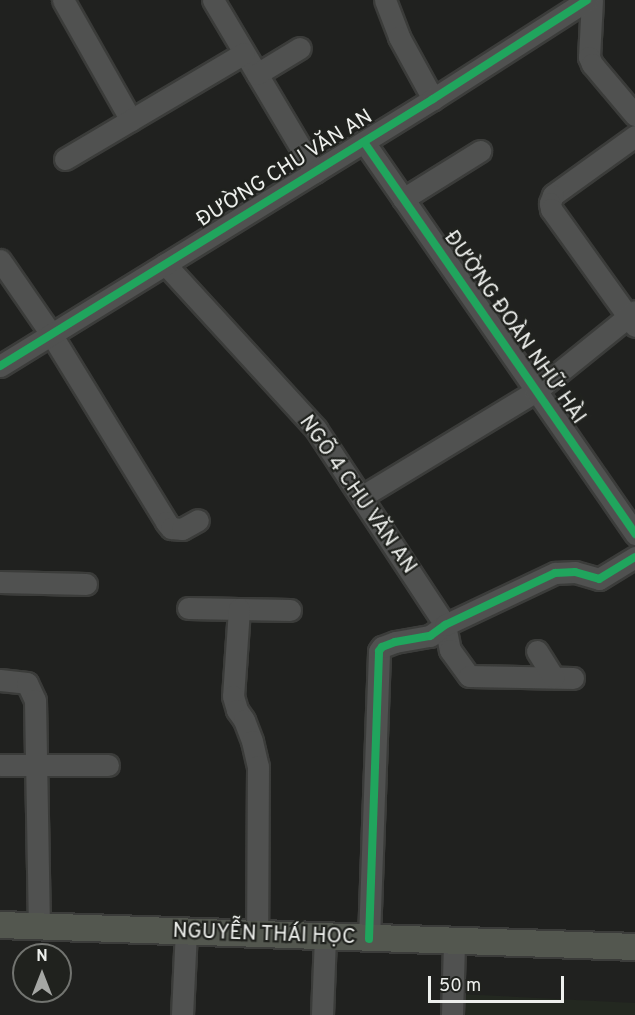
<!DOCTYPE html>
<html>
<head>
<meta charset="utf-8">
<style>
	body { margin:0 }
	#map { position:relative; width:635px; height:1015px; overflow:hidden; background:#20211f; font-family:Overpass,sans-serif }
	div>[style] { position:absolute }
	.built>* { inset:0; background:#232820 }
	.roads { filter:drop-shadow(2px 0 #3b3c3a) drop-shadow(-2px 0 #3b3c3a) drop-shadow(0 2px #3b3c3a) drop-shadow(0 -2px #3b3c3a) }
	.minor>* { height:21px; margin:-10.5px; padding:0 10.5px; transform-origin:10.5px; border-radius:10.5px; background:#505150 }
	.major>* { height:26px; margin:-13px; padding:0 13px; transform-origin:13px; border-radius:13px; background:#53574f }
	.cycleway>* { height:8px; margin:-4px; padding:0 4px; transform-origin:4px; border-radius:4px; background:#20a55d }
	span { translate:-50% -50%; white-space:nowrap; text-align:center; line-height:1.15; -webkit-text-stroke:4.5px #20221e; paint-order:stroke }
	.street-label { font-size:21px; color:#edefec }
	.north { position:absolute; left:12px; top:943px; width:60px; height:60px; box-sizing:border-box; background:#20221e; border:2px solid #727470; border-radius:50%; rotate:0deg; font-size:16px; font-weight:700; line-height:24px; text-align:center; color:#edefec }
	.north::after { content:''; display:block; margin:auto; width:21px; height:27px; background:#a5a7a4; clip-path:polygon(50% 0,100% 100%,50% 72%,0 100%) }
	.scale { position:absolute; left:428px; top:976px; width:136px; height:27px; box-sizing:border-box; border:3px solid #edefec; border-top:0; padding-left:8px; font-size:18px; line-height:21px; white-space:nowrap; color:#edefec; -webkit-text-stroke:4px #20221e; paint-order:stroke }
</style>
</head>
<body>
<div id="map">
	<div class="built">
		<i style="clip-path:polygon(459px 994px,635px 1003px,635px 1015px,458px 1015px)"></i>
	</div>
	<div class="roads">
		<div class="minor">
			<i style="left:63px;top:0;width:138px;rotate:60.5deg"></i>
			<i style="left:213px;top:0;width:200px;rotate:59.3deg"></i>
			<i style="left:385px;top:0;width:40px;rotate:69deg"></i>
			<i style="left:399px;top:37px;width:71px;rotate:61.3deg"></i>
			<i style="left:592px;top:0;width:57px;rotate:93deg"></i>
			<i style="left:589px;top:57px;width:8px;rotate:67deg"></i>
			<i style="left:592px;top:64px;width:67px;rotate:49.9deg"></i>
			<i style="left:257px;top:74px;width:50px;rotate:-31.2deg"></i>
			<i style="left:635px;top:136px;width:101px;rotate:144.3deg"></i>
			<i style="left:553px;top:195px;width:9px;rotate:111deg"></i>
			<i style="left:550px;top:203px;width:6px;rotate:81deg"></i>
			<i style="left:551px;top:209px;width:144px;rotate:54.3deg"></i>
			<i style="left:364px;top:142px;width:477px;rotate:55.3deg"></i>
			<i style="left:65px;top:159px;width:208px;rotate:-30.6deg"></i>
			<i style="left:403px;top:199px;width:91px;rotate:-31.9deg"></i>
			<i style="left:0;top:260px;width:90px;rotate:55.4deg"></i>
			<i style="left:51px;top:334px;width:220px;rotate:58.5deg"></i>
			<i style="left:166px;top:522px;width:8px;rotate:50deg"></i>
			<i style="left:171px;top:528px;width:11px;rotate:5deg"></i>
			<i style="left:182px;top:529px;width:18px;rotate:-29deg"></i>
			<i style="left:165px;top:264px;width:224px;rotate:47.5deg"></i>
			<i style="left:316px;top:429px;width:235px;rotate:56.6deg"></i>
			<i style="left:445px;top:625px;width:25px;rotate:79deg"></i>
			<i style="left:450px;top:650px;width:32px;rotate:54deg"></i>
			<i style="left:469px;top:676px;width:104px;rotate:1.1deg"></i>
			<i style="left:0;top:366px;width:509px;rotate:-31.66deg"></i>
			<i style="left:433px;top:99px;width:183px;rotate:-32.7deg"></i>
			<i style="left:361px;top:497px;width:205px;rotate:-31.2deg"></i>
			<i style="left:536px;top:391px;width:127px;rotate:-38.9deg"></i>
			<i style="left:0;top:582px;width:86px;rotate:1.3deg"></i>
			<i style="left:188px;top:608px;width:102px;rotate:1.1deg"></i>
			<i style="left:239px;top:609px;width:87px;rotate:93.9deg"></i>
			<i style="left:233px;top:696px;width:15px;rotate:74deg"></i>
			<i style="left:237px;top:710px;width:12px;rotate:55deg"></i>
			<i style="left:244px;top:720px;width:22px;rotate:69deg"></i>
			<i style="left:252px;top:741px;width:26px;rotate:77deg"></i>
			<i style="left:258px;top:766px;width:168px;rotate:90.3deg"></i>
			<i style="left:537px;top:651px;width:31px;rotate:58deg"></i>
			<i style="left:0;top:680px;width:27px;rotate:6deg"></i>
			<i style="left:27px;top:683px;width:19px;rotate:65deg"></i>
			<i style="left:35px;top:700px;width:225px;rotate:89deg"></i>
			<i style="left:0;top:765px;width:108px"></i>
			<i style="left:369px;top:939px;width:288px;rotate:-88deg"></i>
			<i style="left:379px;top:651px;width:5px;rotate:-53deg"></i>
			<i style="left:382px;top:647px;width:14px;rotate:-21deg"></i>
			<i style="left:395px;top:642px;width:36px;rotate:-10deg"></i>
			<i style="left:430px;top:636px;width:19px;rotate:-36deg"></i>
			<i style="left:445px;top:625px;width:122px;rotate:-25.3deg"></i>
			<i style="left:555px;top:573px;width:20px;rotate:-3deg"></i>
			<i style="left:575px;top:572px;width:25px;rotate:16deg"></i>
			<i style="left:599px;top:579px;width:42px;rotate:-31.4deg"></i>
			<i style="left:182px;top:1015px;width:84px;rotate:-87.3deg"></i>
			<i style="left:322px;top:1015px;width:78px;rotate:-87.8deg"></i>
			<i style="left:452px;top:1015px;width:73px;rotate:-88.4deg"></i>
		</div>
		<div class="major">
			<i style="left:0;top:925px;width:635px;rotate:1.98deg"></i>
		</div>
	</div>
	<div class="cycleway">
		<i style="left:364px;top:142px;width:477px;rotate:55.3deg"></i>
		<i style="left:0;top:366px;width:509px;rotate:-31.66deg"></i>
		<i style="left:433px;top:99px;width:183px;rotate:-32.7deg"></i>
		<i style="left:369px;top:939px;width:288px;rotate:-88deg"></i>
		<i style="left:379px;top:651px;width:5px;rotate:-53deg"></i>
		<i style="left:382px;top:647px;width:14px;rotate:-21deg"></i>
		<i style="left:395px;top:642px;width:36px;rotate:-10deg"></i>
		<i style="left:430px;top:636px;width:19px;rotate:-36deg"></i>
		<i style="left:445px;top:625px;width:122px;rotate:-25.3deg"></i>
		<i style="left:555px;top:573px;width:20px;rotate:-3deg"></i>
		<i style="left:575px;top:572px;width:25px;rotate:16deg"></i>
		<i style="left:599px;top:579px;width:42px;rotate:-31.4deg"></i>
	</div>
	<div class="street-label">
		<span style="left:285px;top:169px;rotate:-32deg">ĐƯỜNG CHU VĂN AN</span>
		<span style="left:514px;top:328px;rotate:55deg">ĐƯỜNG ĐOÀN NHỮ HÀI</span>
		<span style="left:357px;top:495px;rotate:55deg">NGÕ 4 CHU VĂN AN</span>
		<span style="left:264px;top:935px;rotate:2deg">NGUYỄN THÁI HỌC</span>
	</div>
	<div class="north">N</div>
	<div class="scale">50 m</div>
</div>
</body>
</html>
